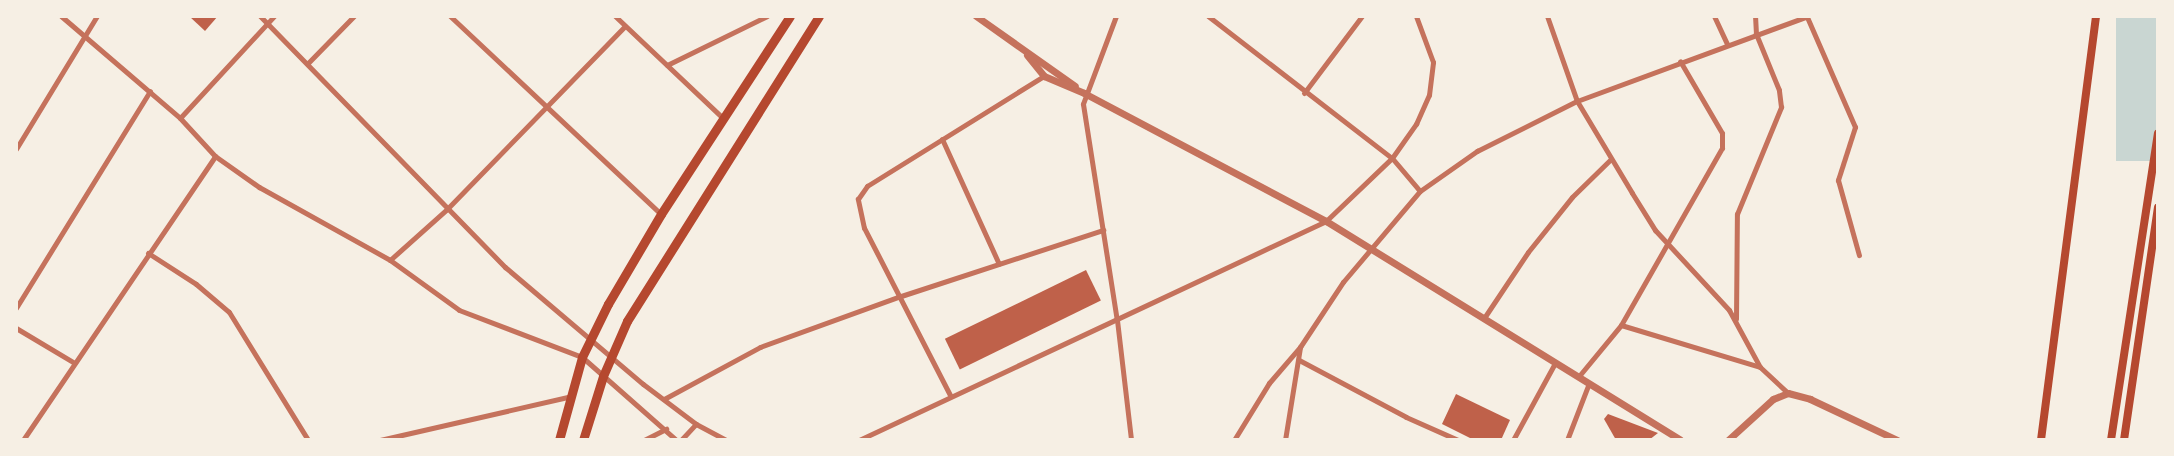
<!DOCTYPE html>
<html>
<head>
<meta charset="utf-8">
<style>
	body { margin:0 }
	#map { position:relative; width:2174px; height:456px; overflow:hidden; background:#f6efe4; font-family:"PT Sans Narrow",sans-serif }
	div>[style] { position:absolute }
	.water>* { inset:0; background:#c9d6d2; transform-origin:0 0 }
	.building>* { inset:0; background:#bf614a; transform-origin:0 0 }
	.minor>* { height:5px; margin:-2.5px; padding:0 2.5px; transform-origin:2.5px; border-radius:2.5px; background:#c5725c }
	.tertiary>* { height:7px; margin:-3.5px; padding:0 3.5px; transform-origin:3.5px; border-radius:3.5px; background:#c5725c }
	.primary>* { height:8px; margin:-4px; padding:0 4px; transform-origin:4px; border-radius:4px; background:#b5482f }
	.trunk>* { height:9px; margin:-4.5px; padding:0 4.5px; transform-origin:4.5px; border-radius:4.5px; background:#b5482f }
	span { translate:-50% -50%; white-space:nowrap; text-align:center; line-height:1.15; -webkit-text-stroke:5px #f6efe4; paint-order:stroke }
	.frame { position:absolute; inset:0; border:18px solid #f6efe4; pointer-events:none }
</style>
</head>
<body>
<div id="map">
	<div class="water">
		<i style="left:2116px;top:17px;width:41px;height:144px"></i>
	</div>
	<div class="building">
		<i style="clip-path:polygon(189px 16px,218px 16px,205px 31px)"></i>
		<i style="left:1086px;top:270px;width:34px;height:157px;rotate:64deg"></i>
		<i style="clip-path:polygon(1456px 394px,1510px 420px,1501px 440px,1474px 440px,1442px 424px)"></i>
		<i style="clip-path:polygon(1608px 414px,1658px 433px,1649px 440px,1616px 440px,1604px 419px)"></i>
	</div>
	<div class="minor">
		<i style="left:61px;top:16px;width:157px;rotate:40.6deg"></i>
		<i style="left:180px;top:118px;width:52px;rotate:47.4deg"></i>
		<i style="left:215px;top:156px;width:54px;rotate:35.2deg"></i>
		<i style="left:259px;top:187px;width:150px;rotate:29.1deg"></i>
		<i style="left:390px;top:260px;width:85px;rotate:35.9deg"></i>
		<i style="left:459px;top:310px;width:132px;rotate:20.9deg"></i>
		<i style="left:582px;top:357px;width:125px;rotate:41.4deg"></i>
		<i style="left:260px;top:16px;width:351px;rotate:45.7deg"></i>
		<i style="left:505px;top:267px;width:181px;rotate:40.3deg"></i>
		<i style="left:643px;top:384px;width:66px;rotate:37deg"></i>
		<i style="left:696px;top:424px;width:34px;rotate:28deg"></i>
		<i style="left:450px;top:16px;width:289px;rotate:43.2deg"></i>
		<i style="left:615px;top:16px;width:150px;rotate:43.4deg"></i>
		<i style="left:1116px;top:16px;width:94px;rotate:110.6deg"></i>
		<i style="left:1083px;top:104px;width:219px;rotate:81.1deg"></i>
		<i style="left:1117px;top:320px;width:121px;rotate:83.3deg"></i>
		<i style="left:1208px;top:16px;width:232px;rotate:37.7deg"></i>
		<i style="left:1392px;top:158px;width:43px;rotate:49.7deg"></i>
		<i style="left:1547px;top:16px;width:90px;rotate:70.6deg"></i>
		<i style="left:1577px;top:101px;width:107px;rotate:59.1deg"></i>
		<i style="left:1632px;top:193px;width:44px;rotate:58.1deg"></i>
		<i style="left:1655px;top:230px;width:109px;rotate:47.2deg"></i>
		<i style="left:1729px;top:310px;width:65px;rotate:61.5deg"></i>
		<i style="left:1760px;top:367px;width:38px;rotate:43deg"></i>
		<i style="left:1714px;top:16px;width:31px;rotate:65deg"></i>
		<i style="left:1807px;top:17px;width:120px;rotate:66.4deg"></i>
		<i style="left:1855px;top:127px;width:56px;rotate:107.8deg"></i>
		<i style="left:1838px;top:180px;width:78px;rotate:74.4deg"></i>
		<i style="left:308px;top:63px;width:66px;rotate:-45.6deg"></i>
		<i style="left:667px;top:65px;width:111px;rotate:-26.1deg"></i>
		<i style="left:1304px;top:93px;width:96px;rotate:-53deg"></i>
		<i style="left:180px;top:118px;width:139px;rotate:-47.3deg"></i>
		<i style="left:942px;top:139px;width:137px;rotate:65.5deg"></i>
		<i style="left:16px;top:149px;width:156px;rotate:-58.7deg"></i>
		<i style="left:148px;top:253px;width:57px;rotate:32.9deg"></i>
		<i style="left:196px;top:284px;width:43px;rotate:40.3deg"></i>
		<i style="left:229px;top:312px;width:150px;rotate:58.3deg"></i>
		<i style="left:390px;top:260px;width:76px;rotate:-41.8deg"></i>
		<i style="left:447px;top:209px;width:255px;rotate:-45.8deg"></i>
		<i style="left:16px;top:308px;width:255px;rotate:-58.3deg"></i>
		<i style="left:1484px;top:318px;width:79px;rotate:-56.3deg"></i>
		<i style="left:1528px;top:252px;width:70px;rotate:-51.3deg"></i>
		<i style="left:1572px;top:197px;width:54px;rotate:-44.3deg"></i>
		<i style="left:1736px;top:319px;width:105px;rotate:-89.5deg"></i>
		<i style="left:1737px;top:214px;width:116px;rotate:-67.6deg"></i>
		<i style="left:1781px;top:107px;width:17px;rotate:-97deg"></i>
		<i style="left:1779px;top:90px;width:61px;rotate:-112.3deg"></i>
		<i style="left:1756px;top:34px;width:18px;rotate:-93deg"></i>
		<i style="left:1621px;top:325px;width:145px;rotate:16.8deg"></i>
		<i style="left:16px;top:328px;width:66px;rotate:30.8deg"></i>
		<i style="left:1299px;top:360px;width:121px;rotate:28deg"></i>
		<i style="left:1406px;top:417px;width:57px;rotate:23.9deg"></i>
		<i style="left:1579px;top:376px;width:66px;rotate:-50.5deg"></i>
		<i style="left:1621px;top:325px;width:204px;rotate:-60.3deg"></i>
		<i style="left:1722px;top:148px;width:15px;rotate:-90deg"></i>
		<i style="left:1722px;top:133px;width:83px;rotate:-120.3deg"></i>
		<i style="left:950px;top:395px;width:188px;rotate:-117.2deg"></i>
		<i style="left:864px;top:228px;width:30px;rotate:-102deg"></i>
		<i style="left:858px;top:199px;width:16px;rotate:-55deg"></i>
		<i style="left:867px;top:186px;width:208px;rotate:-31.9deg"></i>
		<i style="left:664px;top:399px;width:109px;rotate:-28.4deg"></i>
		<i style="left:760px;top:347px;width:147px;rotate:-19.9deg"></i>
		<i style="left:898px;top:297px;width:216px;rotate:-18.1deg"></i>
		<i style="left:23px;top:440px;width:343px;rotate:-55.9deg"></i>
		<i style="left:380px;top:440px;width:197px;rotate:-12.9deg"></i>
		<i style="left:644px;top:440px;width:25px;rotate:-27deg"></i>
		<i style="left:681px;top:440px;width:22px;rotate:-47deg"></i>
		<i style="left:859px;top:440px;width:516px;rotate:-25.12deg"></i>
		<i style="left:1326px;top:221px;width:91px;rotate:-43.7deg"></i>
		<i style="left:1392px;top:158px;width:42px;rotate:-54.8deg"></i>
		<i style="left:1416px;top:124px;width:32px;rotate:-66deg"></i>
		<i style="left:1429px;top:95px;width:33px;rotate:-83deg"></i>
		<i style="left:1433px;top:62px;width:49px;rotate:-110.3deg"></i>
		<i style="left:1234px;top:440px;width:67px;rotate:-58.4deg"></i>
		<i style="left:1269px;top:383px;width:48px;rotate:-49.3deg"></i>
		<i style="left:1300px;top:347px;width:78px;rotate:-56.5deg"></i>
		<i style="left:1343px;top:282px;width:119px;rotate:-49.8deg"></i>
		<i style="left:1420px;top:191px;width:70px;rotate:-35.1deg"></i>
		<i style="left:1477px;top:151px;width:112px;rotate:-26.6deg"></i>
		<i style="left:1577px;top:101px;width:246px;rotate:-20.2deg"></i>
		<i style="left:1285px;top:440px;width:94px;rotate:-80.8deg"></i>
		<i style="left:1513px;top:440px;width:88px;rotate:-61.4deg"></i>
		<i style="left:1567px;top:440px;width:61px;rotate:-68.9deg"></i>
	</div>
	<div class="tertiary">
		<i style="left:976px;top:16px;width:121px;rotate:35.3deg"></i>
		<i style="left:1027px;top:55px;width:27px;rotate:51deg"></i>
		<i style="left:1044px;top:76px;width:43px;rotate:23deg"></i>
		<i style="left:1084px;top:93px;width:274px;rotate:27.9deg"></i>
		<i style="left:1326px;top:221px;width:416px;rotate:31.7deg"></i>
		<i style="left:1728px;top:440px;width:61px;rotate:-42.3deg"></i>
		<i style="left:1773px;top:399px;width:16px;rotate:-22deg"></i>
		<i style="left:1788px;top:393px;width:23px;rotate:15deg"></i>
		<i style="left:1810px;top:399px;width:96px;rotate:25.2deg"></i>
	</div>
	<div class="primary">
		<i style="left:2041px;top:440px;width:428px;rotate:-82.6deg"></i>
		<i style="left:2111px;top:440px;width:310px;rotate:-81.3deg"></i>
		<i style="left:2124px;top:440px;width:235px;rotate:-81.7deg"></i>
	</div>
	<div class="trunk">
		<i style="left:559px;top:440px;width:86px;rotate:-74.5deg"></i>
		<i style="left:582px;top:357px;width:59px;rotate:-63.9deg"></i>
		<i style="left:608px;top:304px;width:104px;rotate:-59.5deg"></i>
		<i style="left:661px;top:214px;width:236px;rotate:-56.9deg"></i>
		<i style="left:583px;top:440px;width:67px;rotate:-72.6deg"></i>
		<i style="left:603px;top:376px;width:60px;rotate:-66.4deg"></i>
		<i style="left:627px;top:321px;width:360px;rotate:-57.8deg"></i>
	</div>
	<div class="frame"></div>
</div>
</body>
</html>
